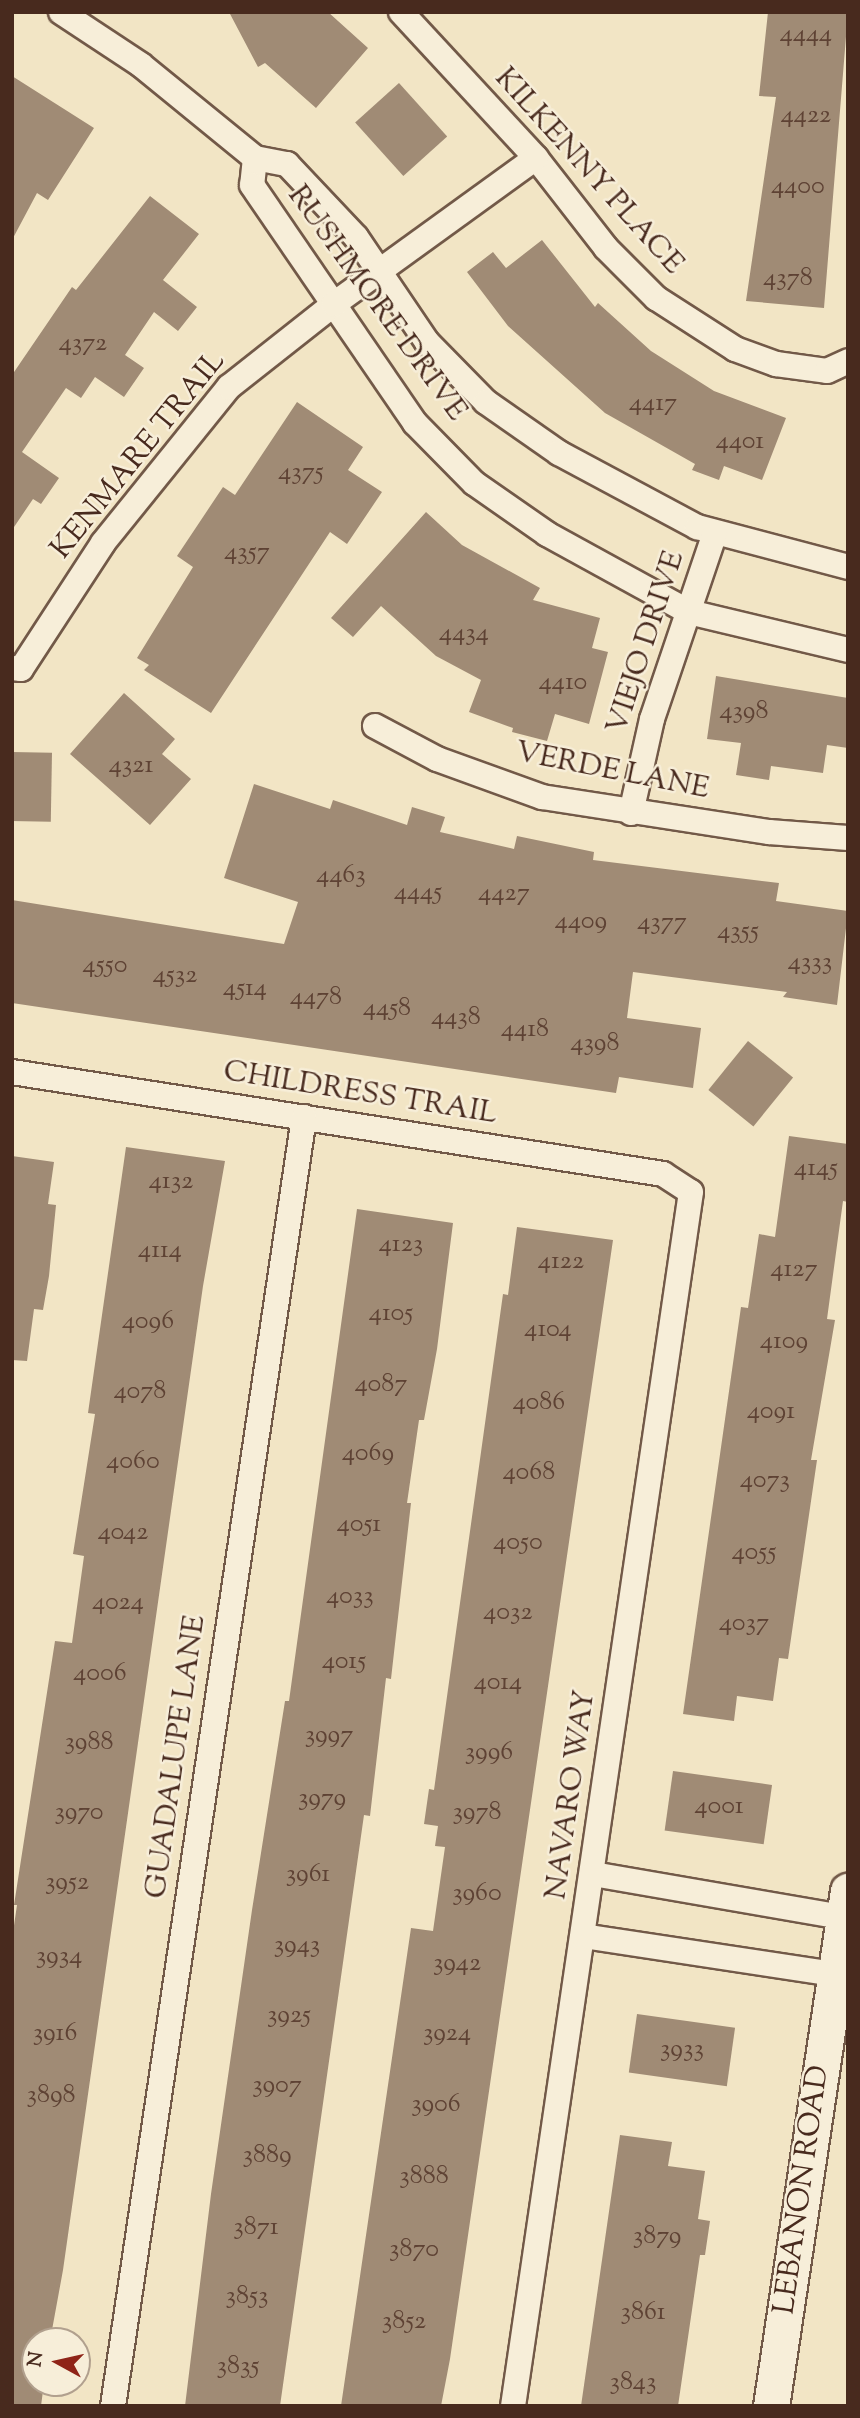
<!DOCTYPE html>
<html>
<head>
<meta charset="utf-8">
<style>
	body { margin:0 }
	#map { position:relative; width:860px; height:2418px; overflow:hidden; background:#f2e5c5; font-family:"Sorts Mill Goudy",serif }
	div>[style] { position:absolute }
	.building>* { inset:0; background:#a08b75; transform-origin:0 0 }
	.roads { filter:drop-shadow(2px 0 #725948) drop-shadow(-2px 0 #725948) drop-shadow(0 2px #725948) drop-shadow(0 -2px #725948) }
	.street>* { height:24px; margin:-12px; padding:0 12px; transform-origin:12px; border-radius:12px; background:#f7eed9 }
	.secondary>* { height:35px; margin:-17.5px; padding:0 17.5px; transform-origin:17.5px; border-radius:17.5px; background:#f7eed9 }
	span { translate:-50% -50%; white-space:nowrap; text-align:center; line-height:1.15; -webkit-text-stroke:5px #f7eed9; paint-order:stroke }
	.number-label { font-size:26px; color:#5e4234 }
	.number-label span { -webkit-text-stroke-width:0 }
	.street-label { font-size:30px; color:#482a1e }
	.frame { position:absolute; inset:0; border:14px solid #482a1e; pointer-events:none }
	.north { position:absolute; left:21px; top:2327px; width:70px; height:70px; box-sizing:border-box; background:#f7eed9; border:2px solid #b1a08e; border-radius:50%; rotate:278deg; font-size:19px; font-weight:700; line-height:28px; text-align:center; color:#482a1e }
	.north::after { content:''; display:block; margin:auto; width:24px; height:32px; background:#8f2418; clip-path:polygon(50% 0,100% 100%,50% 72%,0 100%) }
</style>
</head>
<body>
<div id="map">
	<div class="building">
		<i style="clip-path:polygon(229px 12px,328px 12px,368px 48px,316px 108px,265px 63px,258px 67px)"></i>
		<i style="clip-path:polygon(768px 12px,848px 12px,824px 308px,746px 301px,776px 97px,759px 96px)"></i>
		<i style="clip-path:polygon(12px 76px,94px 128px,48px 200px,37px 193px,12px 240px)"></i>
		<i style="left:399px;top:83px;width:72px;height:59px;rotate:48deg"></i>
		<i style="clip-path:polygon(150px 196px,199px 234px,163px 280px,197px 307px,178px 331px,154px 312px,125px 355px,144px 368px,124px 397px,95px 377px,81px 398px,66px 388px,22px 452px,59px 478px,41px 504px,33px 499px,12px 530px,12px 375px,72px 287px,76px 290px)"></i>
		<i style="clip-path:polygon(542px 240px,595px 307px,598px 303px,651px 351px,714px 391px,786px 418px,762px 480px,724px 466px,719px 480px,692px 470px,695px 464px,605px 413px,508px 326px,467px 272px,493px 252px,506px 268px)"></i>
		<i style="clip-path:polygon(297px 402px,363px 447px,348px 470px,382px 492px,347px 544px,330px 532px,211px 713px,144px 670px,149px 665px,137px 658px,193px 567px,177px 556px,223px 487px,235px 495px)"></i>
		<i style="clip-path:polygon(426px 512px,462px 545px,540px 588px,533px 600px,600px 618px,592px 648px,608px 652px,589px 724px,555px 714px,547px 741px,512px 732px,513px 728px,469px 712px,481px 680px,436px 656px,381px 606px,353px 637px,331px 618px)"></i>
		<i style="clip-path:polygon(716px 676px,848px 698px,848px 748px,827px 745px,823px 773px,771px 766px,769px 780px,736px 775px,741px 743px,707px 739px)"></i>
		<i style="clip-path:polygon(124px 693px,175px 739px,162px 754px,191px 779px,150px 825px,70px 754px)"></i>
		<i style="left:12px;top:752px;width:40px;height:69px;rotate:1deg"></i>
		<i style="clip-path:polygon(254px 784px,330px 809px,333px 800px,407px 825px,412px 807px,445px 817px,440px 832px,514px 849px,517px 836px,594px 852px,593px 860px,779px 883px,776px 901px,848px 911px,837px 1005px,783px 997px,787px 992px,633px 972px,627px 1018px,701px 1028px,693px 1088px,619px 1077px,616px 1093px,12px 1003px,12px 900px,284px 944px,298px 902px,224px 878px)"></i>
		<i style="left:748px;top:1041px;width:58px;height:63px;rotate:39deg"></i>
		<i style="clip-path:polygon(789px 1136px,848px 1144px,848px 1202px,843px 1201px,827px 1319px,835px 1320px,811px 1460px,817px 1460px,788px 1659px,779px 1658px,773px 1701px,737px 1696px,734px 1721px,683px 1714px,741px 1307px,748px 1308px,759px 1234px,775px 1237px)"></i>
		<i style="clip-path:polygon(126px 1147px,225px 1161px,203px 1286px,63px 2270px,50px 2341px,35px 2341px,35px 2383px,44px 2383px,41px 2406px,12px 2406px,12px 1939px,17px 1905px,14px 1905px,55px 1641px,72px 1643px,84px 1556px,73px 1554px,95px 1414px,88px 1413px)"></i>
		<i style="clip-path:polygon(12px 1156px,54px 1162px,48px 1204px,56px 1205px,49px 1276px,43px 1310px,34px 1309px,27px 1361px,12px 1360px)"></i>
		<i style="clip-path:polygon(357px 1209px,453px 1223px,437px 1349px,424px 1420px,419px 1420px,407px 1503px,411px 1503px,391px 1679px,386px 1678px,370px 1816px,364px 1815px,280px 2406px,185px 2406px,211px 2194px,252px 1910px,285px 1701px,289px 1701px)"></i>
		<i style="clip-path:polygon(517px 1227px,613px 1240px,450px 2359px,441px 2406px,341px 2406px,411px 1928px,433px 1931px,445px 1847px,435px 1846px,438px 1826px,424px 1824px,429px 1789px,434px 1790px,503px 1294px,508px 1295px)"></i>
		<i style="left:673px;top:1771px;width:100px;height:60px;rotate:8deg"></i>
		<i style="left:637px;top:2014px;width:99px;height:59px;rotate:8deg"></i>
		<i style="clip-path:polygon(620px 2135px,672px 2142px,668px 2166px,705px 2171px,698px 2219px,710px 2221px,705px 2255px,700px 2255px,678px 2406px,581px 2406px)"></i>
	</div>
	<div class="roads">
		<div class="street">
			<i style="left:61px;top:12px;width:96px;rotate:33.5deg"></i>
			<i style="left:141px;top:65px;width:147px;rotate:39.2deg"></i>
			<i style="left:255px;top:158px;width:33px;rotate:11deg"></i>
			<i style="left:287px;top:164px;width:100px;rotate:46.6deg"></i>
			<i style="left:356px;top:237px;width:127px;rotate:55.9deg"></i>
			<i style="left:427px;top:342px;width:84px;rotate:45.5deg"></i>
			<i style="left:486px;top:402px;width:89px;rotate:34.9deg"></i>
			<i style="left:559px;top:453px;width:157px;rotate:28.2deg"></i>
			<i style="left:697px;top:527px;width:156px;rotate:14.8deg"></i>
			<i style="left:401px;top:12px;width:199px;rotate:47.2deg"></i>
			<i style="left:536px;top:158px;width:114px;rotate:52.1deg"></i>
			<i style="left:606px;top:248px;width:71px;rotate:45deg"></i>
			<i style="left:656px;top:298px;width:94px;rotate:32.8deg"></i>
			<i style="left:735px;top:349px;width:44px;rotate:20.1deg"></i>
			<i style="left:776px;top:364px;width:51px;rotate:7.8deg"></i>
			<i style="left:827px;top:371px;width:23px;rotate:-25deg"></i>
			<i style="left:255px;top:158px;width:27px;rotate:96deg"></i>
			<i style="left:252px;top:185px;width:288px;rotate:55.6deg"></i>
			<i style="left:415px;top:423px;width:84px;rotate:45.5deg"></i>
			<i style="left:474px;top:483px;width:89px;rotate:34.9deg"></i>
			<i style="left:547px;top:534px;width:162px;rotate:28.8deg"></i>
			<i style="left:689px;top:612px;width:163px;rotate:13.4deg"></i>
			<i style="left:12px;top:668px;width:9px;rotate:6deg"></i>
			<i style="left:21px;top:669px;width:150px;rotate:-56.9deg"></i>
			<i style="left:103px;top:543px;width:201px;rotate:-51.1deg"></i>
			<i style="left:229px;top:387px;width:134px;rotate:-38.3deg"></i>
			<i style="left:334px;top:304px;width:249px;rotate:-35.9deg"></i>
			<i style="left:375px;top:726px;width:70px;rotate:28deg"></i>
			<i style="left:437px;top:759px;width:112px;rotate:19.9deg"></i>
			<i style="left:542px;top:797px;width:230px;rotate:8.8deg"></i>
			<i style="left:769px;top:832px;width:79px;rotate:4.3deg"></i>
			<i style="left:631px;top:813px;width:96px;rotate:-77.4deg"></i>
			<i style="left:652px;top:719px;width:196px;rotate:-71.3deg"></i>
			<i style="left:12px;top:1072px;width:659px;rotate:8.9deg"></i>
			<i style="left:663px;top:1174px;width:33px;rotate:33deg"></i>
			<i style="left:691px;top:1192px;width:1227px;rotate:98.34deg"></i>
			<i style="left:593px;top:1874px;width:259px;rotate:9.8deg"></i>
			<i style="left:583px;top:1936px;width:268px;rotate:8.6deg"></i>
			<i style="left:113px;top:2406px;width:1303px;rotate:-81.57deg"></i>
		</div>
		<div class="secondary">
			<i style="left:771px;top:2406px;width:521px;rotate:-81.5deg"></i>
		</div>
	</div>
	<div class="number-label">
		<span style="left:806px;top:35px">4444</span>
		<span style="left:806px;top:116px">4422</span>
		<span style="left:798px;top:187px">4400</span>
		<span style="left:788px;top:279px">4378</span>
		<span style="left:83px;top:344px">4372</span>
		<span style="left:653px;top:404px">4417</span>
		<span style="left:740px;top:442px">4401</span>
		<span style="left:301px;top:473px">4375</span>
		<span style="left:247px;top:553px">4357</span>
		<span style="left:464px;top:634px">4434</span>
		<span style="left:563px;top:683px">4410</span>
		<span style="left:744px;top:712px">4398</span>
		<span style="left:131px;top:766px">4321</span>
		<span style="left:341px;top:876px">4463</span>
		<span style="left:418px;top:893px">4445</span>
		<span style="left:504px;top:894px">4427</span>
		<span style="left:581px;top:922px">4409</span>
		<span style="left:662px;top:923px">4377</span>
		<span style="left:738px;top:932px">4355</span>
		<span style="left:810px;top:963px">4333</span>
		<span style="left:105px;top:966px">4550</span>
		<span style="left:175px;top:976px">4532</span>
		<span style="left:245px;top:989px">4514</span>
		<span style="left:316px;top:998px">4478</span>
		<span style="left:387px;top:1009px">4458</span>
		<span style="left:456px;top:1018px">4438</span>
		<span style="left:525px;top:1030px">4418</span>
		<span style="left:595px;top:1044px">4398</span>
		<span style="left:816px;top:1169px">4145</span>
		<span style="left:171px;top:1182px">4132</span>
		<span style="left:401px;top:1245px">4123</span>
		<span style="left:160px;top:1251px">4114</span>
		<span style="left:561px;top:1262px">4122</span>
		<span style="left:794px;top:1270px">4127</span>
		<span style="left:391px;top:1314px">4105</span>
		<span style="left:148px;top:1322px">4096</span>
		<span style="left:548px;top:1330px">4104</span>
		<span style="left:784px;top:1342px">4109</span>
		<span style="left:381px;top:1385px">4087</span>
		<span style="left:140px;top:1392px">4078</span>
		<span style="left:539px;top:1403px">4086</span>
		<span style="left:771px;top:1412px">4091</span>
		<span style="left:368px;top:1454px">4069</span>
		<span style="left:133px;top:1462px">4060</span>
		<span style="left:529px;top:1473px">4068</span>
		<span style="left:765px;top:1481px">4073</span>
		<span style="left:359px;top:1525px">4051</span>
		<span style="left:123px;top:1533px">4042</span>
		<span style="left:518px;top:1543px">4050</span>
		<span style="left:754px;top:1553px">4055</span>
		<span style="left:350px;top:1597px">4033</span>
		<span style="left:118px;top:1603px">4024</span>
		<span style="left:508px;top:1613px">4032</span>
		<span style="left:744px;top:1624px">4037</span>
		<span style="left:344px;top:1662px">4015</span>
		<span style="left:100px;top:1674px">4006</span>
		<span style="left:498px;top:1683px">4014</span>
		<span style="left:329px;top:1736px">3997</span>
		<span style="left:89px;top:1743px">3988</span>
		<span style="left:489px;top:1753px">3996</span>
		<span style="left:322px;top:1799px">3979</span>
		<span style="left:719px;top:1807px">4001</span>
		<span style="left:79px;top:1813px">3970</span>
		<span style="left:477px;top:1813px">3978</span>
		<span style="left:308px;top:1875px">3961</span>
		<span style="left:67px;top:1883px">3952</span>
		<span style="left:477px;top:1894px">3960</span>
		<span style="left:297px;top:1946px">3943</span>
		<span style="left:59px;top:1957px">3934</span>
		<span style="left:457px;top:1964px">3942</span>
		<span style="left:289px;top:2016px">3925</span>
		<span style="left:55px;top:2034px">3916</span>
		<span style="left:447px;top:2034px">3924</span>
		<span style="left:682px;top:2050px">3933</span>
		<span style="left:277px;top:2086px">3907</span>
		<span style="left:51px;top:2096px">3898</span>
		<span style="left:436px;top:2105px">3906</span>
		<span style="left:267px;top:2156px">3889</span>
		<span style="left:424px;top:2177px">3888</span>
		<span style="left:256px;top:2228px">3871</span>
		<span style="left:657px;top:2237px">3879</span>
		<span style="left:414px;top:2250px">3870</span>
		<span style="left:247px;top:2297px">3853</span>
		<span style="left:643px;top:2313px">3861</span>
		<span style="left:404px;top:2322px">3852</span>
		<span style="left:238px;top:2367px">3835</span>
		<span style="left:633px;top:2383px">3843</span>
	</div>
	<div class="street-label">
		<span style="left:588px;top:172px;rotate:48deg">KILKENNY PLACE</span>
		<span style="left:376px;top:304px;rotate:54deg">RUSHMORE DRIVE</span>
		<span style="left:139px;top:456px;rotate:-51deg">KENMARE TRAIL</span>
		<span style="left:647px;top:643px;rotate:-72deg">VIEJO DRIVE</span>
		<span style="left:612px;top:772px;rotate:11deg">VERDE LANE</span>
		<span style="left:360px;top:1094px;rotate:9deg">CHILDRESS TRAIL</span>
		<span style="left:177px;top:1757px;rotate:-82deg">GUADALUPE LANE</span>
		<span style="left:572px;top:1795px;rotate:-82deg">NAVARO WAY</span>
		<span style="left:803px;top:2190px;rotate:-82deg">LEBANON ROAD</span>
	</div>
	<div class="frame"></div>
	<div class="north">N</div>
</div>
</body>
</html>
